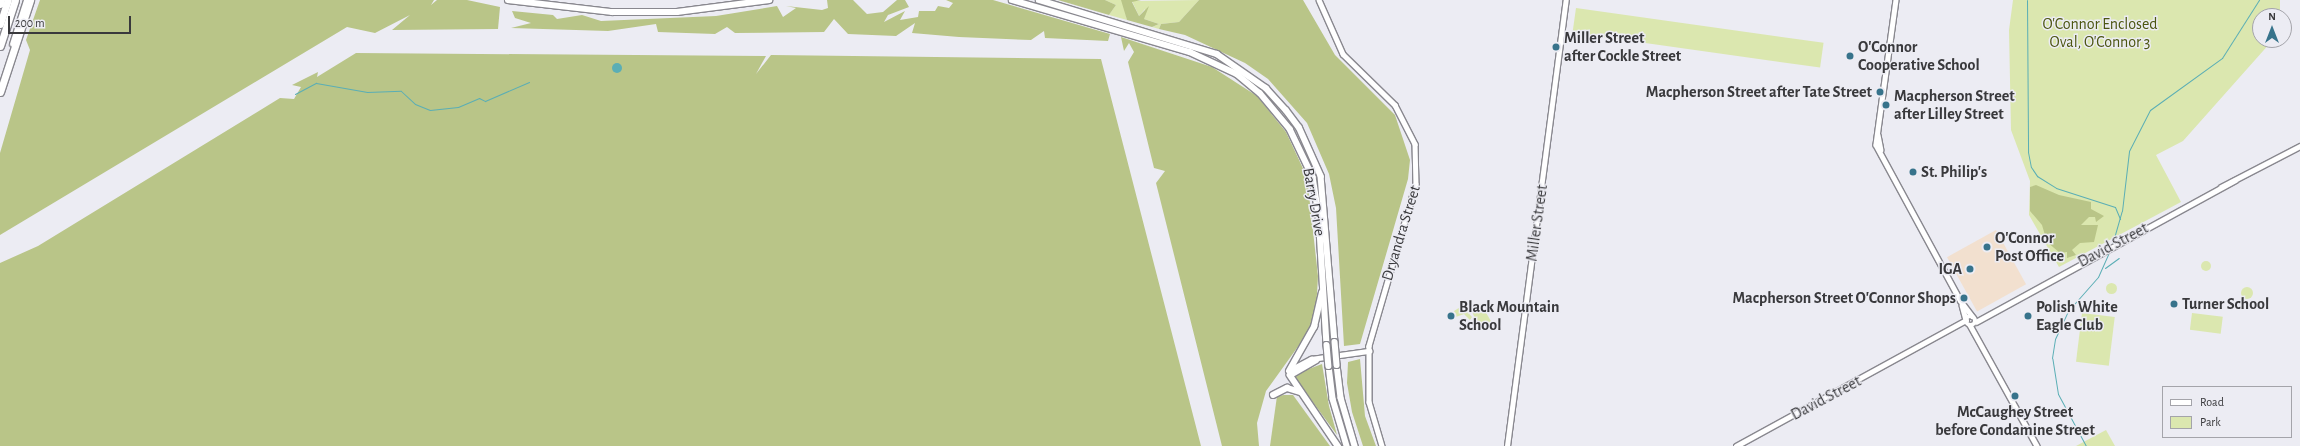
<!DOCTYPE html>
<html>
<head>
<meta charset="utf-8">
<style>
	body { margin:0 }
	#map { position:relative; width:2300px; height:446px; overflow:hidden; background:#ececf3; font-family:"Alegreya Sans",sans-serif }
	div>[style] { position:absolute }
	.commercial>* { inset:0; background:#f2e0cf; transform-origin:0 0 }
	.green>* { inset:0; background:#dbe7af; transform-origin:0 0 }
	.round { border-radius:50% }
	.forest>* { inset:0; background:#b9c588 }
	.water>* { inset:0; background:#5aaeb5 }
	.stream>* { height:1px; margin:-0.5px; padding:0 0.5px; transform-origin:0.5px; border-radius:0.5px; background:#5aaeb5 }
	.roads { filter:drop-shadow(1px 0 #89888f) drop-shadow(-1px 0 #89888f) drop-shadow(0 1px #89888f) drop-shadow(0 -1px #89888f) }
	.tertiary>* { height:4.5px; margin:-2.25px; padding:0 2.25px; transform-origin:2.25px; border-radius:2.25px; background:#fff }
	.tertiary>.ring { margin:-2.25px; padding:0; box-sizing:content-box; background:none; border:4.5px solid #fff; border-radius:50% }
	.primary>* { height:5.5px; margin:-2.75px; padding:0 2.75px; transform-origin:2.75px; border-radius:2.75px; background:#fff }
	.motorway>* { height:7px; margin:-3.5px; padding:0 3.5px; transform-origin:3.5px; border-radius:3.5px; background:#fff }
	.bridges { filter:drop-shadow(1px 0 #89888f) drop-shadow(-1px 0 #89888f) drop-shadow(0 1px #89888f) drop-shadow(0 -1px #89888f) }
	.primary-bridge>* { height:5.5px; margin:-2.75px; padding:0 2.75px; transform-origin:2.75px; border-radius:2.75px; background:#fff }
	.dots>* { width:11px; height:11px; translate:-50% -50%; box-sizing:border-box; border:2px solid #ececf3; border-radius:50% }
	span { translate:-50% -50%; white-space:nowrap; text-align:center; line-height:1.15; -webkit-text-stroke:3px #ececf3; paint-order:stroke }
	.park-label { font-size:16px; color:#4c5611 }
	.poi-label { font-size:16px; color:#39393c; font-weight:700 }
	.left { translate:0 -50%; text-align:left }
	.right { translate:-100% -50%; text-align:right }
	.street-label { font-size:16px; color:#39393c }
	.legend { position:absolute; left:2162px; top:386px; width:130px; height:52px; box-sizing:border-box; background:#ececf3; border:1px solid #a4a4aa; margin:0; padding:5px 7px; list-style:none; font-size:12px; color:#39393c }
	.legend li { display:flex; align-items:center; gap:8px; height:20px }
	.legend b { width:20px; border:1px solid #a4a4aa }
	.north { position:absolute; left:2252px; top:8px; width:40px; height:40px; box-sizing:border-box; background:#ececf3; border:1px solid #a4a4aa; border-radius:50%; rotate:0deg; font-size:11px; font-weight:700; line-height:16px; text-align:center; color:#39393c }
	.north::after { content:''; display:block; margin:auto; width:14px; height:18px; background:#37738b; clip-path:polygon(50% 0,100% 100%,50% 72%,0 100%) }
	.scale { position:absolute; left:8px; top:16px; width:123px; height:18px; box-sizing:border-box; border:2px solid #39393c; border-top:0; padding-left:5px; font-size:12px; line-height:14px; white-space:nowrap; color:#39393c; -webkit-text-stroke:3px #ececf3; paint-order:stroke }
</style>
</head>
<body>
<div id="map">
	<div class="commercial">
		<i style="left:1996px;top:230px;width:62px;height:56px;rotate:61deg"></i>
	</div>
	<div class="green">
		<i style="clip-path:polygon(1105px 0,1123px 0,1127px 20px,1109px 15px,1116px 5px)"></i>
		<i style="clip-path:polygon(1199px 0,1179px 22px,1161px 24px,1159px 29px,1152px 27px,1159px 24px,1144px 19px,1145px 9px,1139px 16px,1132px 1px)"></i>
		<i style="clip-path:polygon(2013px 0,2280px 0,2280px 16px,2260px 16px,2260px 40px,2271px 42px,2183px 141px,2156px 155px,2181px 202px,2059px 267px,2029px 215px,2030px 181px,2011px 130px,2009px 30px)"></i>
		<i style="left:1576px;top:8px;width:250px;height:25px;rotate:8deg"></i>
		<i class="round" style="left:2201px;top:261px;width:10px;height:10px"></i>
		<i class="round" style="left:2105.5px;top:282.5px;width:11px;height:11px"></i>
		<i class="round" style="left:2241px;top:287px;width:12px;height:12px"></i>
		<i style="left:1481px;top:304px;width:20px;height:12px;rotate:60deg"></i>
		<i style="clip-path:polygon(1462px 306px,1472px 317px,1470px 320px,1464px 314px,1453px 318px,1454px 311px)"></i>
		<i style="left:2082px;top:313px;width:33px;height:49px;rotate:7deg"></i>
		<i style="left:2192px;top:313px;width:31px;height:17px;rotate:7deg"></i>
		<i style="clip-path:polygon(2106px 430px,2115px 446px,2076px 446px)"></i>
	</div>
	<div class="forest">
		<i style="clip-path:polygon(40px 0,434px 0,431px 5px,437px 0,467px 0,500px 7px,498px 29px,392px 30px,410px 15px,375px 33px,347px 27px,0 235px,0 153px,30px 50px,26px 40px)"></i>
		<i style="clip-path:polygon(827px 0,853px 0,867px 14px,883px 12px,897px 0,905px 0,909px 7px,888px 15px,884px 22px,905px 11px,900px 20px,918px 17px,919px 11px,935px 11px,938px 6px,949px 8px,953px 3px,946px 0,993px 0,1110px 34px,1108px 41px,1045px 38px,1044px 31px,1031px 40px,959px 37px,912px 33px,915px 23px,896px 36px,848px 34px,834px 19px,824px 32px,735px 33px,727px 27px,715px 34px,658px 32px,656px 24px,608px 31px,511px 28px,531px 23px,515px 18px,512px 11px,553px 15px,557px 19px,582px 15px,601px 21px,716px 16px,777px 6px,783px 17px,796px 8px,786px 6px,822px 10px,828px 8px)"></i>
		<i style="clip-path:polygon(1058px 0,1105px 0,1116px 5px,1109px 15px)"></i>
		<i style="clip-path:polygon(1121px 0,1141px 0,1132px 2px,1139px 16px,1149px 6px,1144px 19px,1159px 24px,1152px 27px,1127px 20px)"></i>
		<i style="clip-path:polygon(1199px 0,1303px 0,1335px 55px,1395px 115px,1410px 160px,1408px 179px,1360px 344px,1344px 346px,1336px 208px,1329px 174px,1307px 123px,1268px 79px,1245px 63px,1185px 35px,1159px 29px,1161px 24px,1179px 22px)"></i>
		<i style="clip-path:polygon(1121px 37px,1212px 67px,1257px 96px,1286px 132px,1307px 177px,1318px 276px,1316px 311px,1307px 334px,1266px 391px,1257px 423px,1259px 446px,1222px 446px,1156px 183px,1165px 171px,1154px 168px,1128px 62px,1134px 52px,1129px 43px,1124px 51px)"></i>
		<i style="clip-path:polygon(356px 53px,766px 56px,756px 74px,771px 55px,1101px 59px,1201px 446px,0 446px,0 263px,38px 246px,280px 98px,294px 99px,301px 87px,292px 85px,318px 72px,317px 77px)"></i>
		<i style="clip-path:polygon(2036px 185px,2059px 195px,2091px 202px,2091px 209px,2104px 216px,2096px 222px,2095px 217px,2089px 217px,2081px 225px,2098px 225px,2094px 242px,2080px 243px,2072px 250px,2076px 255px,2067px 258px,2067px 252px,2060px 253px,2047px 242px,2042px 225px,2030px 211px,2030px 187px)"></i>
		<i style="clip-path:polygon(1360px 359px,1365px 416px,1376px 446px,1363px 446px,1352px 412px,1347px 383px,1348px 362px)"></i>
		<i style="clip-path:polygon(1322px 364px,1329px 406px,1337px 435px,1293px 375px)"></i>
		<i style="clip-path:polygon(1284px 395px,1293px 395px,1330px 446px,1270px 446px,1277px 396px)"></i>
	</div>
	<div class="water">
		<i class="round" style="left:612px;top:63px;width:10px;height:10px"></i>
	</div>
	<div class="stream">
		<i style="left:2027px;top:0;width:152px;rotate:89.6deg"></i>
		<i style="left:2028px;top:152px;width:15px;rotate:79deg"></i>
		<i style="left:2031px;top:167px;width:11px;rotate:56deg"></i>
		<i style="left:2037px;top:176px;width:22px;rotate:32deg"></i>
		<i style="left:2056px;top:188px;width:62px;rotate:17.9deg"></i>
		<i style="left:2115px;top:207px;width:13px;rotate:67deg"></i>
		<i style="left:295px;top:94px;width:24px;rotate:-28deg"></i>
		<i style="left:316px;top:83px;width:52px;rotate:10deg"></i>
		<i style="left:367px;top:92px;width:34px;rotate:-2deg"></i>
		<i style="left:401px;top:91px;width:19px;rotate:43deg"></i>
		<i style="left:415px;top:104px;width:16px;rotate:22deg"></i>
		<i style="left:430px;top:110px;width:28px;rotate:-6deg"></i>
		<i style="left:458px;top:107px;width:23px;rotate:-23deg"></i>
		<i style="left:479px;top:98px;width:7px;rotate:27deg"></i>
		<i style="left:485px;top:101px;width:48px;rotate:-23.4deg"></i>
		<i style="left:2112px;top:245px;width:35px;rotate:-74deg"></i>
		<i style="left:2122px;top:211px;width:60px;rotate:-83.3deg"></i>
		<i style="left:2129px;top:151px;width:46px;rotate:-62.9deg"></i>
		<i style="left:2150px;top:110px;width:89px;rotate:-35.8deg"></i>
		<i style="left:2222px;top:58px;width:69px;rotate:-57.5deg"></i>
		<i style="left:2105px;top:268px;width:17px;rotate:-36deg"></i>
		<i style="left:2086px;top:446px;width:59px;rotate:-118.3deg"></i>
		<i style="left:2058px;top:394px;width:36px;rotate:-99deg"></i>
		<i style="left:2052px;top:358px;width:19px;rotate:-81deg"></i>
		<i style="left:2055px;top:339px;width:31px;rotate:-65deg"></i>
		<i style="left:2068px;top:311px;width:45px;rotate:-48.6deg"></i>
		<i style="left:2098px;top:277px;width:30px;rotate:-66deg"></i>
	</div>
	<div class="roads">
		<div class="tertiary">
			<i style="left:1319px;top:0;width:59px;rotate:66deg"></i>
			<i style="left:1343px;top:54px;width:73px;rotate:44.4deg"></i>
			<i style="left:1395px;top:105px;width:44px;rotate:62.9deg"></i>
			<i style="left:1415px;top:144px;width:40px;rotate:88.6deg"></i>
			<i style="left:1416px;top:184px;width:169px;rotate:106.2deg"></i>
			<i style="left:1369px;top:346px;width:56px;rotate:90deg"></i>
			<i style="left:1369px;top:402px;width:46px;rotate:73.5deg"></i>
			<i style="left:1896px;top:0;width:146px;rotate:97.9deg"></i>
			<i style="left:1876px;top:145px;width:176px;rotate:61.5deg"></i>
			<i style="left:1960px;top:300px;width:20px;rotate:53deg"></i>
			<i style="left:12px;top:44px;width:46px;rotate:-72.3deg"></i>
			<i style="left:1878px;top:135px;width:15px;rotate:79deg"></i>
			<i style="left:2221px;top:187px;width:89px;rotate:-27.4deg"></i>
			<i style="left:1962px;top:305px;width:16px;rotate:75deg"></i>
			<i class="ring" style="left:1966px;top:316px;width:5.5px;height:5.5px"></i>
			<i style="left:1976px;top:322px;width:295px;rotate:-28.7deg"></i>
			<i style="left:1970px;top:325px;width:138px;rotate:61deg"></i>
			<i style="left:1290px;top:370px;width:24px;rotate:-28deg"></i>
			<i style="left:1311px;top:359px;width:59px;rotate:-7.9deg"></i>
			<i style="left:1290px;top:375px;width:30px;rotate:-30deg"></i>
			<i style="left:1507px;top:446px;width:450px;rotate:-82.5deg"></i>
			<i style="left:1736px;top:446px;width:262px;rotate:-28.7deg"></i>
		</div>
		<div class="primary">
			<i style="left:508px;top:0;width:105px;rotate:6.6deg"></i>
			<i style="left:612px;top:12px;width:65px"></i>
			<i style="left:677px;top:12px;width:93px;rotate:-7.4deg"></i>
			<i style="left:1012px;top:0;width:185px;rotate:16.3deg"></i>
			<i style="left:1190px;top:52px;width:52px;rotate:25.1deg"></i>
			<i style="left:1237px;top:74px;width:30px;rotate:40deg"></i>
			<i style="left:1260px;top:93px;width:47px;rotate:50.2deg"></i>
			<i style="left:1290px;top:129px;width:53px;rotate:64.4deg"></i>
			<i style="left:1313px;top:177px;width:37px;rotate:81deg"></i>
			<i style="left:1319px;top:214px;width:131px;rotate:86.5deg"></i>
			<i style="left:1039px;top:0;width:186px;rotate:16.9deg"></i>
			<i style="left:1217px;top:54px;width:60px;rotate:34.8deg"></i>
			<i style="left:1266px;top:88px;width:30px;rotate:48deg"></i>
			<i style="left:1286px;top:110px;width:21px;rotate:53deg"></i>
			<i style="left:1299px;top:127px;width:54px;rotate:65.8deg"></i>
			<i style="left:1321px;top:176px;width:167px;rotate:85.2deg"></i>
			<i style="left:1337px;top:365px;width:33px;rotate:83deg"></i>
			<i style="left:1341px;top:398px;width:50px;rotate:73.7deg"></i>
			<i style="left:1329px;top:366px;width:33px;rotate:83deg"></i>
			<i style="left:1333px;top:399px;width:49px;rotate:73.4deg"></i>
			<i style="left:1289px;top:371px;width:51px;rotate:-60.4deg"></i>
			<i style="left:1314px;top:327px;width:35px;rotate:-77deg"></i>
			<i style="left:1290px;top:375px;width:86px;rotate:55.9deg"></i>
			<i style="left:1273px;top:395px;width:16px;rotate:-27deg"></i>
			<i style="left:1287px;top:388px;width:14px;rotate:17deg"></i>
		</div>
		<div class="motorway">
			<i style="left:0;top:4px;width:4px;rotate:-76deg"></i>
			<i style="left:0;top:24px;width:25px;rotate:-72deg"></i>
			<i style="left:0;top:46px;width:48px;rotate:-71.9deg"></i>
			<i style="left:0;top:92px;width:97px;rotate:-71.9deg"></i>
		</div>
	</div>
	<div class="bridges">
		<div class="primary-bridge">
			<i style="left:1335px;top:342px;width:23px;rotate:85deg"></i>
			<i style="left:1327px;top:345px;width:21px;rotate:85deg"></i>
		</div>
	</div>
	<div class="dots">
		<i style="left:1556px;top:47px;background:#37738b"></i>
		<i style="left:1850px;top:56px;background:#37738b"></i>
		<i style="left:1880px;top:92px;background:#37738b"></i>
		<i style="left:1886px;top:105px;background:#37738b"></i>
		<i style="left:1913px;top:172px;background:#37738b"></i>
		<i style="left:1987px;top:247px;background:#37738b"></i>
		<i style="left:1970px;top:269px;background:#37738b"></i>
		<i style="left:1964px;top:298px;background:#37738b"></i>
		<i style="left:2174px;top:304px;background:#37738b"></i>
		<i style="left:1451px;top:316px;background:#37738b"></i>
		<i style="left:2028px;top:316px;background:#37738b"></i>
		<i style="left:2015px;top:396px;background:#37738b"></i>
	</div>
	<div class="park-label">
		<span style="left:2100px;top:33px">O'Connor Enclosed<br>Oval, O'Connor 3</span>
	</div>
	<div class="poi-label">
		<span class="left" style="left:1564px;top:47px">Miller Street<br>after Cockle Street</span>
		<span class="left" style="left:1858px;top:56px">O'Connor<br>Cooperative School</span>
		<span class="right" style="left:1872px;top:92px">Macpherson Street after Tate Street</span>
		<span class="left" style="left:1894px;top:105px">Macpherson Street<br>after Lilley Street</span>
		<span class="left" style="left:1921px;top:172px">St. Philip's</span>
		<span class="left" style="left:1995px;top:247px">O'Connor<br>Post Office</span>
		<span class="right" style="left:1962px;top:269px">IGA</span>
		<span class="right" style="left:1956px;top:298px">Macpherson Street O'Connor Shops</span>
		<span class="left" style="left:2182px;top:304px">Turner School</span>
		<span class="left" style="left:1459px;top:316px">Black Mountain<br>School</span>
		<span class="left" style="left:2036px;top:316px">Polish White<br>Eagle Club</span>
		<span style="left:2015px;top:421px">McCaughey Street<br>before Condamine Street</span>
	</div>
	<div class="street-label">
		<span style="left:1314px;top:202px;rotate:80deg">Barry Drive</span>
		<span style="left:1537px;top:223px;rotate:-82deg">Miller Street</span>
		<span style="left:1401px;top:233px;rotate:-73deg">Dryandra Street</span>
		<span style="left:2113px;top:245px;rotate:-28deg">David Street</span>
		<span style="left:1826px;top:398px;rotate:-28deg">David Street</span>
	</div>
	<ul class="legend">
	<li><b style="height:5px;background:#fff"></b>Road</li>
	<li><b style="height:11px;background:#dbe7af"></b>Park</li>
	</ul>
	<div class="north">N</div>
	<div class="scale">200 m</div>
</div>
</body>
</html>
